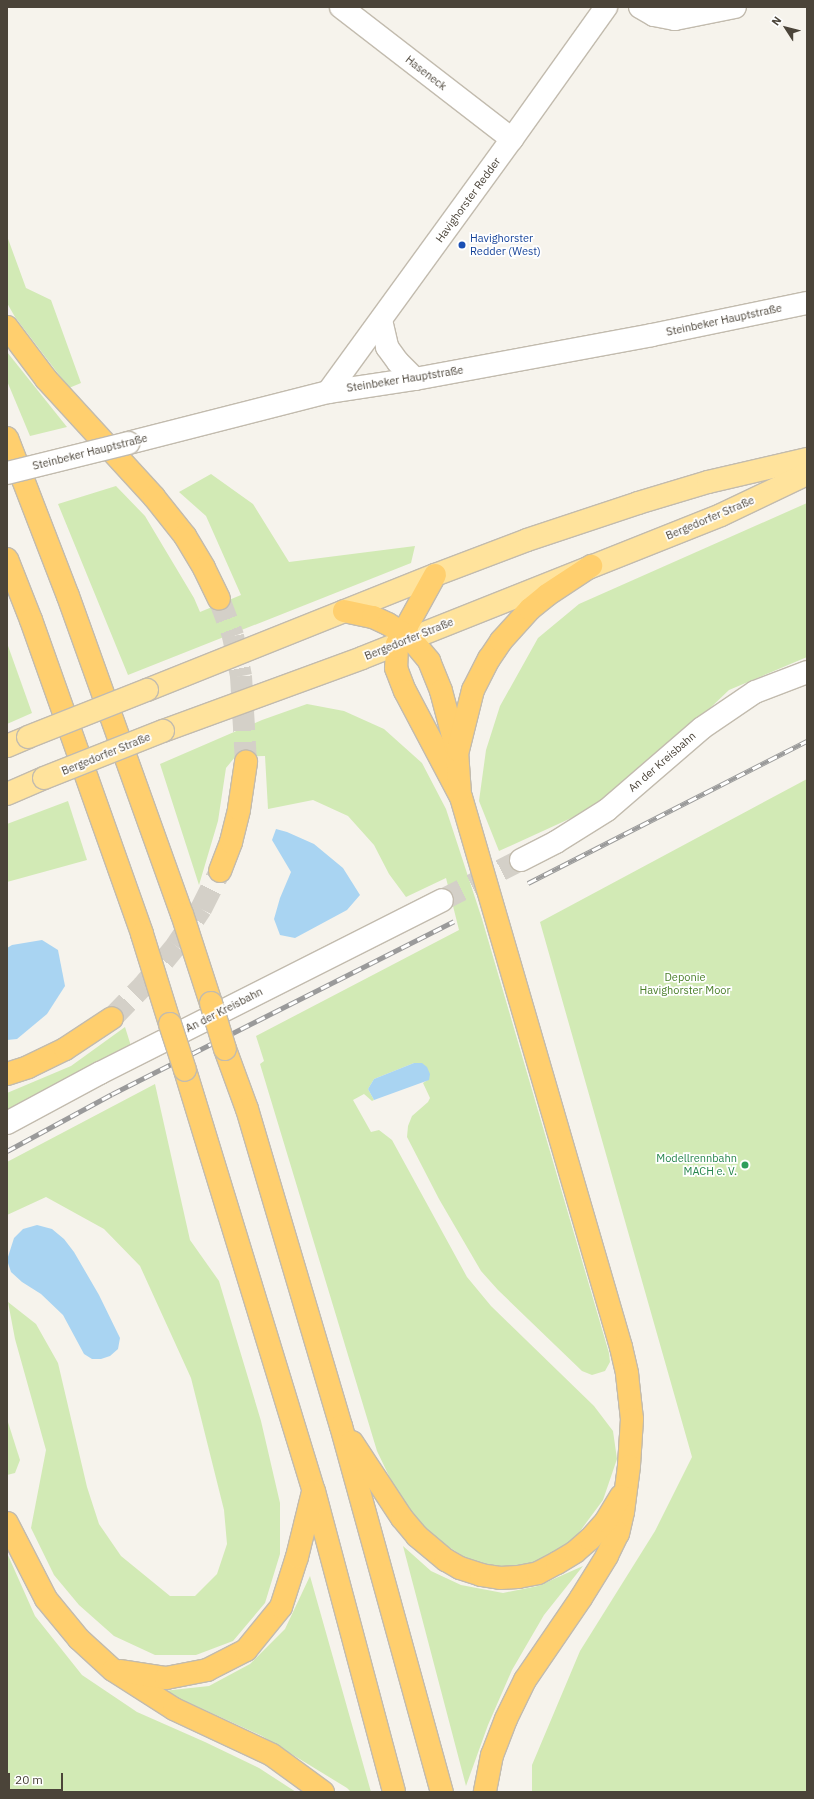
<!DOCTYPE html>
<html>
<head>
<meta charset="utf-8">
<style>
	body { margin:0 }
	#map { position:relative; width:814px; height:1799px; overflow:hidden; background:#f6f3ec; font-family:"IBM Plex Sans",sans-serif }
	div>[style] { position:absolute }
	.green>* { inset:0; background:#d2eab5 }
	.water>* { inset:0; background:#a9d4f2 }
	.minor-tunnel>* { height:22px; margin-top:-11px; transform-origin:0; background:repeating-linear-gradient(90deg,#d4d0c8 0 22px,transparent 0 33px) }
	.motorway-tunnel>* { height:22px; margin-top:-11px; transform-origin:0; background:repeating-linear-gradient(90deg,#d4d0c8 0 22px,transparent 0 33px) }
	.roads { filter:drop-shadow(1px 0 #c2bbae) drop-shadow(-1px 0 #c2bbae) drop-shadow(0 1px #c2bbae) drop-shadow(0 -1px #c2bbae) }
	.minor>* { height:22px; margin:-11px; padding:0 11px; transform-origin:11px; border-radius:11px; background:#fff }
	.tertiary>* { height:22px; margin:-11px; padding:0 11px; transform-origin:11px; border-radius:11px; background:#fff }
	.primary>* { height:22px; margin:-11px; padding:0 11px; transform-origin:11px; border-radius:11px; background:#ffe39c }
	.motorway>* { height:22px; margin:-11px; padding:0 11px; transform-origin:11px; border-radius:11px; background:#ffcf6e }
	.rail>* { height:4.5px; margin-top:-2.25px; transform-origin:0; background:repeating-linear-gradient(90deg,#fff 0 9px,#9a9a9a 0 18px); box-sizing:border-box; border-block:1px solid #9a9a9a }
	.bridges { filter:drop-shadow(1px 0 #c2bbae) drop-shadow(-1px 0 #c2bbae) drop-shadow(0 1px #c2bbae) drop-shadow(0 -1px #c2bbae) }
	.tertiary-bridge>* { height:22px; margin:-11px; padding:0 11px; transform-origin:11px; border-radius:11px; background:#fff }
	.primary-bridge>* { height:22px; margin:-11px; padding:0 11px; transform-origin:11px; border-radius:11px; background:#ffe39c }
	.motorway-bridge>* { height:22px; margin:-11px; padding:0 11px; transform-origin:11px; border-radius:11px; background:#ffcf6e }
	.dots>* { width:11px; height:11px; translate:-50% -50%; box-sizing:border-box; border:2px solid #fff; border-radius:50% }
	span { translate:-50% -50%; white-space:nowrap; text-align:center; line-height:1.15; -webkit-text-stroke:3.5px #fff; paint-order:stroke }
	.street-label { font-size:11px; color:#4b4439 }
	.transit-label { font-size:11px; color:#164399 }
	.left { translate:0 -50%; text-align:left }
	.park-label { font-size:11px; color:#4a7f2a }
	.leisure-label { font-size:11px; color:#27864d }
	.right { translate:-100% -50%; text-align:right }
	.frame { position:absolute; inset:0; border:8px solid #4b4439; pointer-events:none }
	.north { position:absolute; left:766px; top:8px; width:40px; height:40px; -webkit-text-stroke:3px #fff; paint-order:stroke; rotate:306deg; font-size:11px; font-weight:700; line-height:16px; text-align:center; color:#4b4439 }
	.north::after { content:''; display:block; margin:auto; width:14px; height:18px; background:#4b4439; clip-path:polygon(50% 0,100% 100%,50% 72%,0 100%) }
	.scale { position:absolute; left:8px; top:1773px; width:55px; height:18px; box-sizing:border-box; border:2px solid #4b4439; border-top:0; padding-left:5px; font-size:12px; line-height:14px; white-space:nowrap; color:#4b4439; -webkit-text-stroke:3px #fff; paint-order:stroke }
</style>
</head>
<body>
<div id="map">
	<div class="green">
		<i style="clip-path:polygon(7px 236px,26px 288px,51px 300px,81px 383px,69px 388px,15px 317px,7px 303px)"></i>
		<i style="clip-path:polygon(7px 352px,67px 427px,30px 436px,7px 381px)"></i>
		<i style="clip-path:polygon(211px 474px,253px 504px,289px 562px,415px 546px,411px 563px,128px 675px,58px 504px,116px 486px,145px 516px,194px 598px,200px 612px,241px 595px,206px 516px,179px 492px)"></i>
		<i style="clip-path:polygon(807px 503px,807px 657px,729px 690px,686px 731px,591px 809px,499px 851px,479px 801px,486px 750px,500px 706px,538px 638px,579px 604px)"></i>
		<i style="clip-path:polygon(7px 643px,32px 713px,7px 724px)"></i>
		<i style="clip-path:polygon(307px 704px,344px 711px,384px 729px,422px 763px,446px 809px,482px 919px,609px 1353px,610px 1362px,605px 1371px,592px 1375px,582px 1371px,498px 1290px,481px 1271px,439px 1199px,407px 1137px,408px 1126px,412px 1116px,428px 1102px,430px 1098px,423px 1083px,429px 1079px,414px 1063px,374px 1079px,368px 1089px,374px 1100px,372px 1101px,364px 1094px,353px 1100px,371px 1132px,379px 1130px,392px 1140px,467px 1277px,491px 1306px,594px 1406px,613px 1431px,617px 1459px,603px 1500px,575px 1538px,563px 1548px,538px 1562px,518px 1567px,493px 1567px,466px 1558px,430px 1535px,400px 1499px,377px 1451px,260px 1064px,264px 1061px,256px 1036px,459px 930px,446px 878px,406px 897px,389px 874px,374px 845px,348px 816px,313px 800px,268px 809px,265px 756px,235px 757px,226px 768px,218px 821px,199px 885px,160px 764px,262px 720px)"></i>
		<i style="clip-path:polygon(807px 779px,807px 1792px,532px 1792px,532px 1765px,580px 1651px,655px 1531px,692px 1457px,540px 922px)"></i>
		<i style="clip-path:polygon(68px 801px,87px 860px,7px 882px,7px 824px)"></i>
		<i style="clip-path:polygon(125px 1027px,131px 1046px,7px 1110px,7px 1093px,71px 1066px)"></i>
		<i style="clip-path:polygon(155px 1084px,190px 1240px,219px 1281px,261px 1421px,280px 1503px,280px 1554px,265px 1603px,233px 1641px,196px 1655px,155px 1655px,114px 1636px,79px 1605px,54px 1575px,31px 1528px,46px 1450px,15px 1339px,8px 1302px,36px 1324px,58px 1363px,87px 1487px,99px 1524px,121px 1556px,170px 1596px,195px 1596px,217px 1574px,227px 1544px,224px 1510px,191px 1378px,140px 1266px,104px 1229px,46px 1197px,7px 1215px,7px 1162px)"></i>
		<i style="clip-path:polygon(7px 1419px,20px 1460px,15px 1473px,7px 1475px)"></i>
		<i style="clip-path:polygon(403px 1546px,431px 1571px,461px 1585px,503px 1593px,538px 1586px,583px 1566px,544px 1615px,512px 1670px,488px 1725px,466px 1786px)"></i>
		<i style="clip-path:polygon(7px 1553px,35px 1616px,82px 1675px,137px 1712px,205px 1742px,259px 1768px,296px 1792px,7px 1792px)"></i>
		<i style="clip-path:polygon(310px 1576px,371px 1792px,351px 1792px,347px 1788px,262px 1736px,163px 1691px,209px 1686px,250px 1664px,285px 1629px)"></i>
	</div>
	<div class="water">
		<i style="clip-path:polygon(276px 829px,287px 832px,314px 844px,343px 868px,360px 895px,347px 910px,295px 938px,280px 935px,274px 919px,280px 898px,291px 872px,272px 840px)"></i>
		<i style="clip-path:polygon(42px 940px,58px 950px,65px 986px,47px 1014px,17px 1039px,7px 1040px,7px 948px,12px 945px)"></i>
		<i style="clip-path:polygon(414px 1063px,422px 1063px,427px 1067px,430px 1074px,429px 1080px,374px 1100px,368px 1089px,374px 1079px)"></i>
		<i style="clip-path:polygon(37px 1225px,52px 1229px,64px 1239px,74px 1252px,99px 1295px,120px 1338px,118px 1349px,110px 1356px,101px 1359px,92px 1359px,84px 1354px,63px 1315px,41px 1294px,22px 1282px,11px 1272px,7px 1260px,14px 1238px,23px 1229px)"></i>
	</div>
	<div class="minor-tunnel">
		<i style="left:442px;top:900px;width:89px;rotate:-26.9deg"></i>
	</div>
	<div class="motorway-tunnel">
		<i style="left:219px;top:599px;width:40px;rotate:69deg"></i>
		<i style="left:233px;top:636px;width:41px;rotate:78.7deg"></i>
		<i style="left:241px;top:676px;width:86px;rotate:86.7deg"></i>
		<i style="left:112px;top:1018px;width:45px;rotate:-45.9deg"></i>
		<i style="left:143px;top:986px;width:52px;rotate:-50.5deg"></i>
		<i style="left:176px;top:946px;width:45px;rotate:-56deg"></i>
		<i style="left:201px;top:909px;width:42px;rotate:-63.4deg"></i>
	</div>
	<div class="roads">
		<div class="minor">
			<i style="left:341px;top:7px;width:216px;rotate:37.7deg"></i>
			<i style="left:640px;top:7px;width:16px;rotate:30deg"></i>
			<i style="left:654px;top:15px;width:21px;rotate:11deg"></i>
			<i style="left:675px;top:19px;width:61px;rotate:-11.3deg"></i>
			<i style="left:381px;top:320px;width:28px;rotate:77deg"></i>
			<i style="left:387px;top:347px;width:19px;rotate:54deg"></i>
			<i style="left:398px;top:362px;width:24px;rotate:45deg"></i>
			<i style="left:328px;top:392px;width:88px;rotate:-8.5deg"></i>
			<i style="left:415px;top:379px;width:241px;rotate:-10.5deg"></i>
			<i style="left:652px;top:335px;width:158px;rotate:-11.7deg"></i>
			<i style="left:521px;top:860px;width:39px;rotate:-27deg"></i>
			<i style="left:556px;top:842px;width:60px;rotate:-32.1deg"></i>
			<i style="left:607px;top:810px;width:125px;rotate:-40.8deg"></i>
			<i style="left:702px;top:728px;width:64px;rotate:-34.2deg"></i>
			<i style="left:755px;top:692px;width:56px;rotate:-21deg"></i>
			<i style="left:7px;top:1123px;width:106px;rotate:-28.3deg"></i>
			<i style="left:100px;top:1073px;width:383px;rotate:-26.8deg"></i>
		</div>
		<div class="tertiary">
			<i style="left:128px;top:443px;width:206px;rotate:-14.3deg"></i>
			<i style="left:328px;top:392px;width:313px;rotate:-54deg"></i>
			<i style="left:512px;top:139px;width:162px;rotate:-54.5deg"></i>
		</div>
		<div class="primary">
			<i style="left:147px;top:690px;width:310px;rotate:-21.8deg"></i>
			<i style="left:435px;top:575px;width:98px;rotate:-20.8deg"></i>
			<i style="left:527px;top:540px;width:117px;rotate:-18.4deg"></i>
			<i style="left:638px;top:503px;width:73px;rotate:-16.7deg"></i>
			<i style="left:708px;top:482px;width:102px;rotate:-13.1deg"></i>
			<i style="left:163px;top:731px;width:212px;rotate:-20.1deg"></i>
			<i style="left:362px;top:658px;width:386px;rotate:-21.7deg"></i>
			<i style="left:721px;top:515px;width:95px;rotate:-25.5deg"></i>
			<i style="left:7px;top:746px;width:23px;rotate:-23deg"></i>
			<i style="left:7px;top:794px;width:40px;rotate:-23.4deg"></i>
		</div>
		<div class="motorway">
			<i style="left:7px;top:327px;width:65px;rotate:53.1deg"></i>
			<i style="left:46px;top:379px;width:160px;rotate:47.5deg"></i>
			<i style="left:154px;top:497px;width:50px;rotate:51.5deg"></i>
			<i style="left:185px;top:536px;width:37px;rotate:59deg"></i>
			<i style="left:204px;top:568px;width:34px;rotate:64deg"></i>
			<i style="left:7px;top:438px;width:169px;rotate:68.9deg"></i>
			<i style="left:68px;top:596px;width:338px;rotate:70.3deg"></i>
			<i style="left:182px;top:914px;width:94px;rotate:72deg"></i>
			<i style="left:7px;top:559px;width:66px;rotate:68.5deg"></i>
			<i style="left:31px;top:620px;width:333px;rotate:70.5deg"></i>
			<i style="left:142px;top:934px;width:94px;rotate:72.7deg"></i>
			<i style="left:435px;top:575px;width:79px;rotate:118.8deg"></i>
			<i style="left:397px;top:644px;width:24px;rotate:92deg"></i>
			<i style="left:396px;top:668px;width:25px;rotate:69deg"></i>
			<i style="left:405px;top:691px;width:120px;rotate:62.2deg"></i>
			<i style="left:461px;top:797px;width:573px;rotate:73.78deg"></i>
			<i style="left:621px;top:1347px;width:28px;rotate:77deg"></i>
			<i style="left:627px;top:1374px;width:45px;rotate:83.7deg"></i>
			<i style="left:632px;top:1419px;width:47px;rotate:93.7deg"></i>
			<i style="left:629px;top:1466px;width:46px;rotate:97.4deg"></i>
			<i style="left:623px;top:1512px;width:22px;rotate:103deg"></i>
			<i style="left:618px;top:1533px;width:25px;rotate:116deg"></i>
			<i style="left:607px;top:1556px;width:49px;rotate:121.8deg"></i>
			<i style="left:581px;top:1598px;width:99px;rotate:124.3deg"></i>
			<i style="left:525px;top:1680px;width:43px;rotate:116deg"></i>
			<i style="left:506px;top:1719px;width:39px;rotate:111deg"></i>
			<i style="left:492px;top:1755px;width:38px;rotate:101deg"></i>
			<i style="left:344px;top:611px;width:30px;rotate:12deg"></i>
			<i style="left:373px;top:617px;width:17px;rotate:25deg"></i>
			<i style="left:388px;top:624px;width:26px;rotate:32deg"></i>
			<i style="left:410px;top:638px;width:30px;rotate:50deg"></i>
			<i style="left:429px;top:661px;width:32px;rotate:68deg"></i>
			<i style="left:441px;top:691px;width:62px;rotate:75.1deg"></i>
			<i style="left:457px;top:751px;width:39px;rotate:86deg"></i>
			<i style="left:458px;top:750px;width:62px;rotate:-76deg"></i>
			<i style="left:473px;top:690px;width:35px;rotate:-63deg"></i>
			<i style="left:489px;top:659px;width:22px;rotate:-56deg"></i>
			<i style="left:501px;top:641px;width:43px;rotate:-47.8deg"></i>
			<i style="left:530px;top:609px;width:22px;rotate:-39deg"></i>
			<i style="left:547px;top:595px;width:53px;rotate:-33.4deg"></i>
			<i style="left:220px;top:871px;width:31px;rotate:-69deg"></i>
			<i style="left:231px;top:842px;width:34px;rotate:-76deg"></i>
			<i style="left:239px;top:809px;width:48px;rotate:-81.5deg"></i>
			<i style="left:225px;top:1049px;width:64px;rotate:69.9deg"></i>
			<i style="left:247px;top:1109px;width:331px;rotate:73.5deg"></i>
			<i style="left:341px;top:1426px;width:380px;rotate:74.6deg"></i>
			<i style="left:185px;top:1070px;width:440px;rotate:73deg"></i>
			<i style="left:314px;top:1491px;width:311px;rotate:75.1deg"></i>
			<i style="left:7px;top:1074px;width:22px;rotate:-18deg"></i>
			<i style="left:28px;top:1067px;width:41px;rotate:-25.9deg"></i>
			<i style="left:65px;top:1049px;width:56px;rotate:-33.4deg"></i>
			<i style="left:352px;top:1442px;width:91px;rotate:56.7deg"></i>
			<i style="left:402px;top:1518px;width:23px;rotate:50deg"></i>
			<i style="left:417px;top:1536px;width:38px;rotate:40deg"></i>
			<i style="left:446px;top:1560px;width:16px;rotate:30deg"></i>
			<i style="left:460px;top:1568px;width:22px;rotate:18deg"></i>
			<i style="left:481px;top:1575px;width:19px;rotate:9deg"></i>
			<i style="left:500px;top:1578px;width:18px;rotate:-3deg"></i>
			<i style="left:518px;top:1577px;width:20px;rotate:-11deg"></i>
			<i style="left:538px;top:1573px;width:21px;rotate:-28deg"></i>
			<i style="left:557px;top:1563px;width:21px;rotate:-31deg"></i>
			<i style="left:575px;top:1552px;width:20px;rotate:-41deg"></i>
			<i style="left:590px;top:1539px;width:24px;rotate:-48deg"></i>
			<i style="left:606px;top:1521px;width:29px;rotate:-59deg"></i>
			<i style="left:7px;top:1523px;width:85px;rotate:62.8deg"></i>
			<i style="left:46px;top:1599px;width:52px;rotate:50.5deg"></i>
			<i style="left:79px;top:1639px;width:46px;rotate:42.4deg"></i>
			<i style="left:113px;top:1670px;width:72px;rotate:32.6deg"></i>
			<i style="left:174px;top:1709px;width:108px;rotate:25.1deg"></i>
			<i style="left:272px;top:1755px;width:63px;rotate:36deg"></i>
			<i style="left:121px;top:1671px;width:46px;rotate:8.8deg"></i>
			<i style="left:166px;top:1678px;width:42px;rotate:-11deg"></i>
			<i style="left:207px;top:1670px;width:44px;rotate:-27.1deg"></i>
			<i style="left:246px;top:1650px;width:55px;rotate:-50.9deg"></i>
			<i style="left:281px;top:1607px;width:52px;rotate:-72.3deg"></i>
			<i style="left:297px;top:1557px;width:67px;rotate:-76.2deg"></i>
		</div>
	</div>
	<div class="rail">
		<i style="left:528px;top:883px;width:313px;rotate:-27deg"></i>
		<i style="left:7px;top:1151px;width:119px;rotate:-28.5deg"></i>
		<i style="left:112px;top:1094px;width:383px;rotate:-26.8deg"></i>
	</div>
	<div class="bridges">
		<div class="tertiary-bridge">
			<i style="left:7px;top:473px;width:125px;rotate:-13.9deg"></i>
		</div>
		<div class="primary-bridge">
			<i style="left:28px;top:737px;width:128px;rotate:-21.6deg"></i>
			<i style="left:44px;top:778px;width:128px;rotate:-21.6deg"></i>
		</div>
		<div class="motorway-bridge">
			<i style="left:211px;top:1003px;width:48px;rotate:73.1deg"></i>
			<i style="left:170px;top:1024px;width:48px;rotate:71.9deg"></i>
		</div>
	</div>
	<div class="dots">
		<i style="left:462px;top:245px;background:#1a4fb4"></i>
		<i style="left:745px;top:1165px;background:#2e9e5b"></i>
	</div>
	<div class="street-label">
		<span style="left:426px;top:73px;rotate:38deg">Haseneck</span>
		<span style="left:468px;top:200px;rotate:-54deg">Havighorster Redder</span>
		<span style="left:724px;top:320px;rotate:-12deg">Steinbeker Hauptstraße</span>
		<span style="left:405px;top:379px;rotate:-9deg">Steinbeker Hauptstraße</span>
		<span style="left:90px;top:452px;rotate:-14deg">Steinbeker Hauptstraße</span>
		<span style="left:710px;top:518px;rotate:-23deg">Bergedorfer Straße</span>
		<span style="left:409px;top:639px;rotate:-22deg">Bergedorfer Straße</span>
		<span style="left:106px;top:754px;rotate:-22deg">Bergedorfer Straße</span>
		<span style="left:662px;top:762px;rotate:-41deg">An der Kreisbahn</span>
		<span style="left:224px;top:1010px;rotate:-27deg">An der Kreisbahn</span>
	</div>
	<div class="transit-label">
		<span class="left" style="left:470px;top:245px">Havighorster<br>Redder (West)</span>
	</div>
	<div class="park-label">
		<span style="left:685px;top:984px">Deponie<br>Havighorster Moor</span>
	</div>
	<div class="leisure-label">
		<span class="right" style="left:737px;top:1165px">Modellrennbahn<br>MACH e. V.</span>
	</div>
	<div class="frame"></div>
	<div class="north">N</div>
	<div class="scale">20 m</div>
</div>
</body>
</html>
